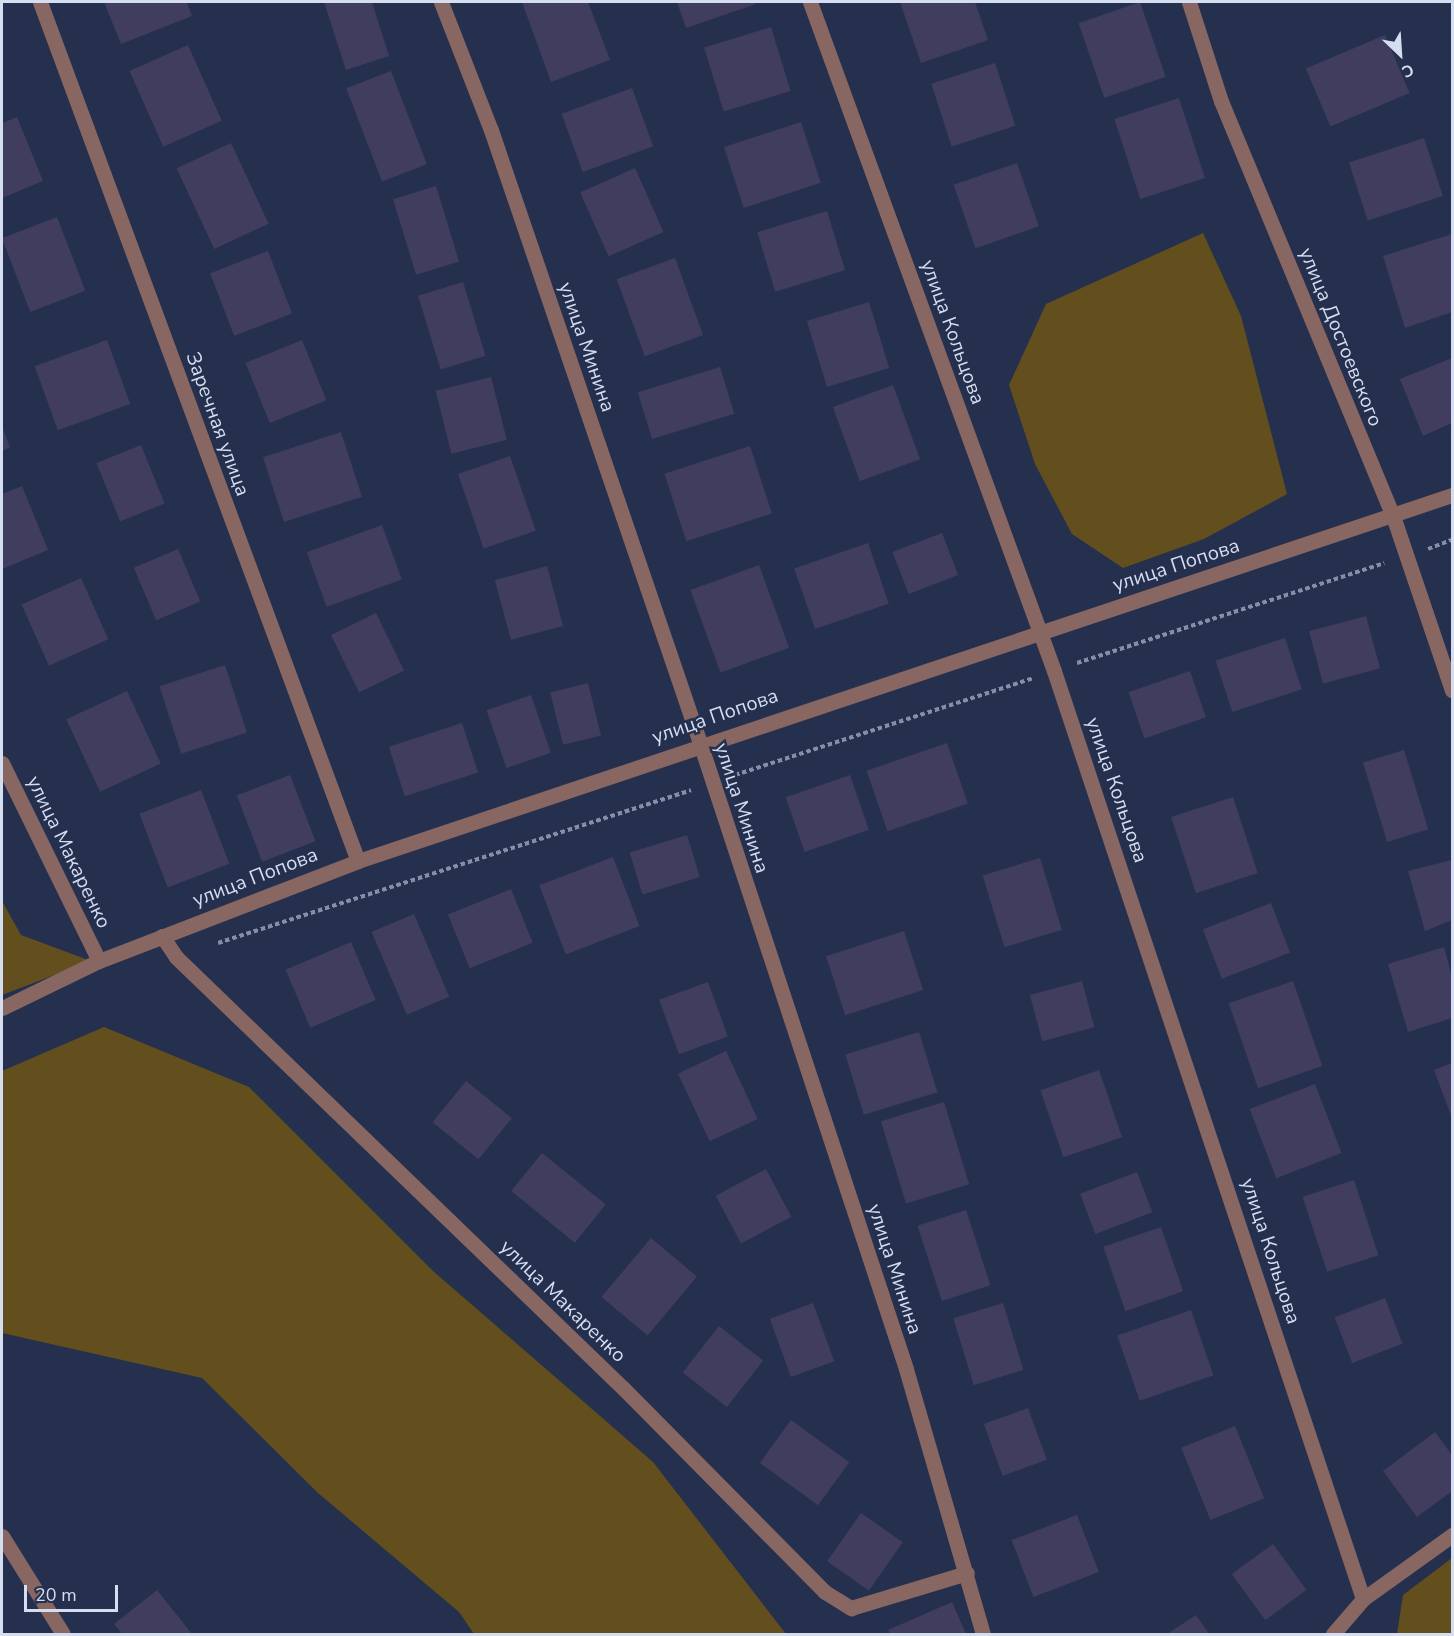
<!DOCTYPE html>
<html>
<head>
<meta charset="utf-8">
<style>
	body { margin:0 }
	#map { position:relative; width:1454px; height:1636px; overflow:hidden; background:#25304e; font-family:"Nunito Sans",sans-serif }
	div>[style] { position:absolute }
	.green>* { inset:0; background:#624f1d }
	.building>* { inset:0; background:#413d5f; transform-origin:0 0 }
	.path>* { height:4px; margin-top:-2px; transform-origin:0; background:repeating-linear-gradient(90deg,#858fa7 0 4.5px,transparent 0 7.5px) }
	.minor>* { height:15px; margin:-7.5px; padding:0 7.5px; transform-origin:7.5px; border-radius:7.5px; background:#886661 }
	span { translate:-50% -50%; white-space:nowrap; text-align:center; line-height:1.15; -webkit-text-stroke:5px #25304e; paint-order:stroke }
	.street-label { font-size:20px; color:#d5ddf1 }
	.frame { position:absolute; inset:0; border:3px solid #d5ddf1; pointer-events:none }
	.north { position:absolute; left:1370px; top:24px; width:60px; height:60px; -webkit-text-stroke:4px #25304e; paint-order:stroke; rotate:155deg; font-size:16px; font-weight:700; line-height:24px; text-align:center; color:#d5ddf1 }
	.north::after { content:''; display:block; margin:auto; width:21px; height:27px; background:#d5ddf1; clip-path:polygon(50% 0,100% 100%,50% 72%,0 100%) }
	.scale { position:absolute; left:24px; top:1585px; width:94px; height:27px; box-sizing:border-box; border:3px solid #d5ddf1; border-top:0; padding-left:8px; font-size:18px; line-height:21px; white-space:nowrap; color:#d5ddf1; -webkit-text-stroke:4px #25304e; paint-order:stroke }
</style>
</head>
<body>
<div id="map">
	<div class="green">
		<i style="clip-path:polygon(1203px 233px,1241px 316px,1287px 494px,1204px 539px,1123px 568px,1072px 534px,1035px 464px,1009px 385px,1046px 304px)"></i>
		<i style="clip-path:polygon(2px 901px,21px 935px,91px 961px,2px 995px)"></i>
		<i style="clip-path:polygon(104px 1027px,249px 1087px,433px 1271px,653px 1462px,786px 1634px,474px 1634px,459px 1612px,318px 1493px,202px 1378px,2px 1333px,2px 1071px)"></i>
		<i style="clip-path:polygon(1452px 1558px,1452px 1634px,1397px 1634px,1403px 1595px)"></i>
	</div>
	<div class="building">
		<i style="clip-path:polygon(104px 2px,187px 2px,192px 16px,121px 44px)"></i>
		<i style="clip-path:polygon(324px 2px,372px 2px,389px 56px,346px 70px)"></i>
		<i style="clip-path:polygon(522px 2px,588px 2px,610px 60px,551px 82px)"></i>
		<i style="clip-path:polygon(677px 2px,755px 2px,756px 4px,686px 28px)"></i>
		<i style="clip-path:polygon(900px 2px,975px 2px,988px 40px,921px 63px)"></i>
		<i style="left:1140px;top:2px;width:79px;height:65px;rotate:71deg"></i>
		<i style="left:771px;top:27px;width:67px;height:70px;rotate:73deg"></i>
		<i style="left:1385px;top:35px;width:63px;height:86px;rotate:67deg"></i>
		<i style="left:188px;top:45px;width:83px;height:64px;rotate:66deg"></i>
		<i style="left:995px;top:63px;width:66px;height:67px;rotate:72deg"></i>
		<i style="left:391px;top:71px;width:100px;height:48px;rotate:69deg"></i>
		<i style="left:632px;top:88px;width:62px;height:75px;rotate:70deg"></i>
		<i style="left:1179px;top:98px;width:84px;height:68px;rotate:72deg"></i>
		<i style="clip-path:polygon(17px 117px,43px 181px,2px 198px,2px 123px)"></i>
		<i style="left:801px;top:122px;width:64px;height:81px;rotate:72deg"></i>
		<i style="left:1424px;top:138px;width:61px;height:79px;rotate:72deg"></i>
		<i style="left:231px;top:143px;width:89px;height:60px;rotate:65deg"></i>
		<i style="left:1017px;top:163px;width:67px;height:67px;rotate:71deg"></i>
		<i style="left:635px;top:168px;width:70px;height:60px;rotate:66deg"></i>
		<i style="left:436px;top:186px;width:79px;height:45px;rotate:73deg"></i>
		<i style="left:827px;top:211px;width:62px;height:73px;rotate:73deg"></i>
		<i style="left:57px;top:217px;width:79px;height:59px;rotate:69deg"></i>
		<i style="clip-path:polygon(1452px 234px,1452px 312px,1405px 328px,1383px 256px)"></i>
		<i style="left:268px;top:251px;width:67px;height:62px;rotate:69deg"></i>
		<i style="left:675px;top:258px;width:82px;height:62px;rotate:70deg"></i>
		<i style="left:463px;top:282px;width:77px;height:47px;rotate:73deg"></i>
		<i style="left:869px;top:302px;width:69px;height:65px;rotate:73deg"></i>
		<i style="left:107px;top:340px;width:68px;height:77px;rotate:70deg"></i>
		<i style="left:302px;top:340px;width:65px;height:61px;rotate:68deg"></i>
		<i style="clip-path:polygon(1452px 358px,1452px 423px,1423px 436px,1400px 379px)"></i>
		<i style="left:720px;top:367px;width:49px;height:86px;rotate:73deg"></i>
		<i style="left:491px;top:377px;width:65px;height:57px;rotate:76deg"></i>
		<i style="left:893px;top:385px;width:79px;height:64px;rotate:70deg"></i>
		<i style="clip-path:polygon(2px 427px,10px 447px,2px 451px)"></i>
		<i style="left:341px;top:432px;width:68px;height:82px;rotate:72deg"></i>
		<i style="left:141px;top:445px;width:63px;height:48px;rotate:68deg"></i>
		<i style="left:750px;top:446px;width:71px;height:90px;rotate:72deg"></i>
		<i style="left:510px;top:456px;width:79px;height:55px;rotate:71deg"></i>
		<i style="clip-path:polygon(22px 486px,48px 550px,2px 569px,2px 494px)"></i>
		<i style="left:382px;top:525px;width:58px;height:80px;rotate:70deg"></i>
		<i style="left:942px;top:533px;width:45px;height:53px;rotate:69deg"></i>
		<i style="left:868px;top:543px;width:64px;height:78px;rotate:71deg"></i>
		<i style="left:178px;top:549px;width:57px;height:48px;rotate:67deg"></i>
		<i style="left:759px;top:565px;width:88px;height:73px;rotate:70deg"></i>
		<i style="left:547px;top:566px;width:62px;height:54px;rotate:75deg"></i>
		<i style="left:81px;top:578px;width:67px;height:65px;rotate:66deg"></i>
		<i style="left:376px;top:613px;width:64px;height:50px;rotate:64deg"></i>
		<i style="left:1366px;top:616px;width:54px;height:59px;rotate:75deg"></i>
		<i style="left:1285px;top:638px;width:54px;height:73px;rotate:72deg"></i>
		<i style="left:225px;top:665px;width:71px;height:69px;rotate:72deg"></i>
		<i style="left:1190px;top:671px;width:49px;height:65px;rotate:71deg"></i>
		<i style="left:588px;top:683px;width:54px;height:39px;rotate:76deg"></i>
		<i style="left:127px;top:691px;width:80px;height:67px;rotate:65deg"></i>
		<i style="left:531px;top:695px;width:61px;height:47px;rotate:71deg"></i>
		<i style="left:462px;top:723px;width:52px;height:77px;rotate:72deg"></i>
		<i style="left:947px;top:743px;width:64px;height:85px;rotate:71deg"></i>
		<i style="left:1404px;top:750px;width:83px;height:43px;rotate:73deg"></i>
		<i style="left:290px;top:775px;width:71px;height:57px;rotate:69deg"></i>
		<i style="left:850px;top:775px;width:58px;height:68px;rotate:71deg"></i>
		<i style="left:201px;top:790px;width:79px;height:66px;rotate:69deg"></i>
		<i style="left:1233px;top:797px;width:80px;height:65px;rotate:72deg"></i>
		<i style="left:687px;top:835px;width:44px;height:60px;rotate:73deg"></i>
		<i style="left:613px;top:857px;width:74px;height:79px;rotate:69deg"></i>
		<i style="left:1040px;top:858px;width:75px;height:60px;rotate:73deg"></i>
		<i style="clip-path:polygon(1452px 860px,1452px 920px,1425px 931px,1408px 871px)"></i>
		<i style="left:511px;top:889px;width:58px;height:68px;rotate:68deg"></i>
		<i style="left:1271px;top:903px;width:53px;height:73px;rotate:69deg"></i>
		<i style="left:414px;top:914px;width:90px;height:46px;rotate:67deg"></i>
		<i style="left:904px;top:931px;width:62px;height:82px;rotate:72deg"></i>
		<i style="left:351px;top:942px;width:63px;height:71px;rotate:67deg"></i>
		<i style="clip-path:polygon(1444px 947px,1452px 977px,1452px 1018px,1408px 1032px,1388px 964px)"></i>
		<i style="left:1082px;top:981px;width:48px;height:54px;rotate:75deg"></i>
		<i style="left:1293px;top:981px;width:90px;height:68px;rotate:71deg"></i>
		<i style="left:708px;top:982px;width:58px;height:52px;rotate:70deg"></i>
		<i style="left:919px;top:1032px;width:63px;height:77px;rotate:73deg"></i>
		<i style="left:726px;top:1051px;width:75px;height:53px;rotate:65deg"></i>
		<i style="clip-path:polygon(1452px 1063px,1452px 1118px,1434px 1070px)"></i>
		<i style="left:1099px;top:1070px;width:71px;height:62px;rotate:71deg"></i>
		<i style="left:466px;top:1081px;width:59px;height:53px;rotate:39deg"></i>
		<i style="left:1315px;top:1084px;width:74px;height:70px;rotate:69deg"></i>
		<i style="left:944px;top:1102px;width:86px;height:66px;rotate:73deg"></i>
		<i style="left:542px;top:1153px;width:82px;height:49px;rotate:39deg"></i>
		<i style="left:766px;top:1169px;width:54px;height:57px;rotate:62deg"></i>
		<i style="left:1137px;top:1172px;width:43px;height:61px;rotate:69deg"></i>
		<i style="left:1354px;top:1180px;width:79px;height:54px;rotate:72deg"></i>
		<i style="left:966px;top:1210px;width:79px;height:51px;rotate:72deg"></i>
		<i style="left:1161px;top:1227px;width:68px;height:61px;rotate:71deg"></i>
		<i style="left:651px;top:1238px;width:60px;height:77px;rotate:40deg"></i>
		<i style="left:1385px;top:1298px;width:49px;height:54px;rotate:69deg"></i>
		<i style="left:813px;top:1303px;width:62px;height:46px;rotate:70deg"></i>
		<i style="left:1003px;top:1303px;width:70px;height:52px;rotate:73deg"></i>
		<i style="left:1191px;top:1310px;width:69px;height:78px;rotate:71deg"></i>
		<i style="left:719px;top:1326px;width:56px;height:59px;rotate:38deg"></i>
		<i style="left:1028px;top:1408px;width:55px;height:47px;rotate:70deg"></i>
		<i style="left:791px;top:1420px;width:72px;height:53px;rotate:36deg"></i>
		<i style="left:1235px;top:1426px;width:78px;height:58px;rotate:68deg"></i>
		<i style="clip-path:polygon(1435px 1432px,1452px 1455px,1452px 1491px,1417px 1517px,1383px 1471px)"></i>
		<i style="left:861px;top:1513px;width:51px;height:59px;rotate:35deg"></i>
		<i style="left:1077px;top:1515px;width:61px;height:70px;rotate:69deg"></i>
		<i style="left:1273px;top:1544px;width:57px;height:51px;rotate:54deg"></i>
		<i style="clip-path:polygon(157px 1590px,192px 1634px,122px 1634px,114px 1624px)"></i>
		<i style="clip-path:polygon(952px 1602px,966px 1634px,890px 1634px,888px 1630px)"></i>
		<i style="clip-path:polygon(1196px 1615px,1209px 1634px,1167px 1634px)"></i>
	</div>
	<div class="path">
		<i style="left:1428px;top:549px;width:26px;rotate:-21deg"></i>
		<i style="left:1077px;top:663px;width:323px;rotate:-18deg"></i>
		<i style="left:735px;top:775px;width:313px;rotate:-18deg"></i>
		<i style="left:218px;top:943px;width:497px;rotate:-17.9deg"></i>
	</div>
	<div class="minor">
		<i style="left:40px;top:2px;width:916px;rotate:69.69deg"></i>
		<i style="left:441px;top:2px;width:137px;rotate:68.7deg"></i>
		<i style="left:491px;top:130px;width:648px;rotate:71.17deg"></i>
		<i style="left:700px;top:743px;width:659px;rotate:71.78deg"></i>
		<i style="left:906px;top:1369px;width:276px;rotate:73.8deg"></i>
		<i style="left:810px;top:2px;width:712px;rotate:69.96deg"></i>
		<i style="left:1054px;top:671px;width:978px;rotate:71.58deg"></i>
		<i style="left:1189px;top:2px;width:104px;rotate:72.1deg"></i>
		<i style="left:1221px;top:101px;width:449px;rotate:67.5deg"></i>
		<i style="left:1393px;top:516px;width:184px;rotate:71.3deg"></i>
		<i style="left:2px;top:763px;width:220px;rotate:63.9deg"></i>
		<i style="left:162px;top:936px;width:25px;rotate:56deg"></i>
		<i style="left:176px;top:957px;width:621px;rotate:43.96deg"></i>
		<i style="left:623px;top:1388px;width:287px;rotate:45.3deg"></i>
		<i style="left:825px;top:1592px;width:31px;rotate:32deg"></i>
		<i style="left:851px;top:1608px;width:121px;rotate:-16.8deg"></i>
		<i style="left:2px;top:1008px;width:108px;rotate:-25.9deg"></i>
		<i style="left:99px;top:961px;width:278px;rotate:-21.1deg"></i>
		<i style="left:358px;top:861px;width:1154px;rotate:-18.5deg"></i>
		<i style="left:2px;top:1536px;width:115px;rotate:58.1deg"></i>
		<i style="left:1333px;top:1634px;width:46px;rotate:-49.4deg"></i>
		<i style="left:1363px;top:1599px;width:110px;rotate:-35.7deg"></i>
	</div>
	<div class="street-label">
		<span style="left:953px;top:332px;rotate:70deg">улица Кольцова</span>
		<span style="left:1341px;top:337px;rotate:68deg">улица Достоевского</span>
		<span style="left:587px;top:347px;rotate:71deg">улица Минина</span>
		<span style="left:218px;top:424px;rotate:70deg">Заречная улица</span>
		<span style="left:1176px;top:565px;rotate:-18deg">улица Попова</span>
		<span style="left:715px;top:716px;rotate:-19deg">улица Попова</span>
		<span style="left:1117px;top:790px;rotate:71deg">улица Кольцова</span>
		<span style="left:742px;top:808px;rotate:72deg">улица Минина</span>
		<span style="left:69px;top:852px;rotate:64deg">улица Макаренко</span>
		<span style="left:255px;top:877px;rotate:-21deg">улица Попова</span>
		<span style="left:1271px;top:1251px;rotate:72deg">улица Кольцова</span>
		<span style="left:895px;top:1269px;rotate:72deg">улица Минина</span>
		<span style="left:563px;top:1301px;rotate:44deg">улица Макаренко</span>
	</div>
	<div class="frame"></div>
	<div class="north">С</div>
	<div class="scale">20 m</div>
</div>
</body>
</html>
